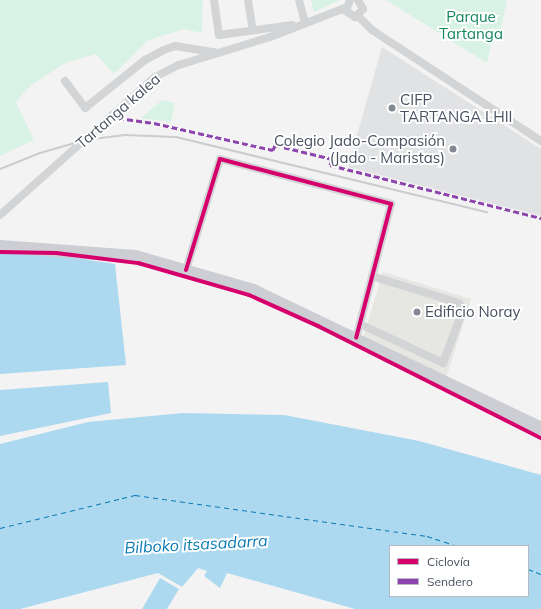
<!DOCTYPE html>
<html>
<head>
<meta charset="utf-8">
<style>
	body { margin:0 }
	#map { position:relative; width:541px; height:609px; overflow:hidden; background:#f3f3f3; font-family:Mulish,sans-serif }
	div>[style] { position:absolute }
	.commercial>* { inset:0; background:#e6e6e2 }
	.education>* { inset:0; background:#e1e2e3 }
	.green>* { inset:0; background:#d8f2e5 }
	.water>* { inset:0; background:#acd9f0 }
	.ferry>* { height:1px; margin-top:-0.5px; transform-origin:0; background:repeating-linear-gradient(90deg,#087ab4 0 5px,transparent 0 9px) }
	.minor>* { height:8px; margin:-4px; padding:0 4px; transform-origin:4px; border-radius:4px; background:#d2d4d6 }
	.primary>* { height:13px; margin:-6.5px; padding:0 6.5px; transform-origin:6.5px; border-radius:6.5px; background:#ccced4 }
	.rail>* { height:2px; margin:-1px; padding:0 1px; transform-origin:1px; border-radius:1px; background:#cbccce }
	.quiet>* { height:3px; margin-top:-1.5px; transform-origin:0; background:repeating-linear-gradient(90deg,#8e44ad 0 6px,transparent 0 9px) }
	.cycleway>* { height:4px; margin:-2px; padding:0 2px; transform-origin:2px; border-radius:2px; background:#d6006c }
	.dots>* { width:11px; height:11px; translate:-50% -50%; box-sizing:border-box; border:2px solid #fff; border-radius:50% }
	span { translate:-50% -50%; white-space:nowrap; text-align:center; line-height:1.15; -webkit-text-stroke:4px #fff; paint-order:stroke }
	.park-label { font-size:15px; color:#15875c }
	.poi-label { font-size:15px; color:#495261 }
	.left { translate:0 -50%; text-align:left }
	.right { translate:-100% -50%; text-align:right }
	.street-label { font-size:15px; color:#495261 }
	.water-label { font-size:16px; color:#087ab4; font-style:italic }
	.legend { position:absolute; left:389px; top:545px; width:140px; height:52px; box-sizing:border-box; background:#fff; border:1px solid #b6bac0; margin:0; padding:5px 7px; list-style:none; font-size:12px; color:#495261 }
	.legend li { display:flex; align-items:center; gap:8px; height:20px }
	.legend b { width:20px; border:1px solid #b6bac0 }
</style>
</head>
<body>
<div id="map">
	<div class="commercial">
		<i style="clip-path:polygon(383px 272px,471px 299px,446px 378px,363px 338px)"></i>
	</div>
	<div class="education">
		<i style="clip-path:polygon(382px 47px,541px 149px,541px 216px,348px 167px)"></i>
	</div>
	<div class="green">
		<i style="clip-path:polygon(0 0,203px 0,202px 33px,184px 29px,148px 40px,114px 74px,96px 54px,67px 62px,31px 85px,16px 102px,34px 140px,0 156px)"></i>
		<i style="clip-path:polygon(311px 0,340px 0,314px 12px)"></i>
		<i style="clip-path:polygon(386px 0,507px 0,499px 38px,493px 37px,487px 63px)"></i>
		<i style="clip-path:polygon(162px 100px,175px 103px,171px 122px,141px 118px)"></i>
	</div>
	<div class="water">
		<i style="clip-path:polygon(0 253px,56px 255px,115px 264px,126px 365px,0 374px)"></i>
		<i style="clip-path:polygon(108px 382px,111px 413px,0 436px,0 390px)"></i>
		<i style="clip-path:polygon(evenodd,183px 413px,284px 415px,419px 441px,541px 475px,541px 609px,355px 609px,227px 573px,220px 588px,204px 576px,207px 571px,198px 568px,182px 587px,158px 573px,20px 609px,0 609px,0 444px,88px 422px,183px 413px,390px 546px,528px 546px,528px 596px,390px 596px,390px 546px)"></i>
		<i style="clip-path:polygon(160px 578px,179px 589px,167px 609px,142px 609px)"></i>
	</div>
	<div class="ferry">
		<i style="left:0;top:528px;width:139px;rotate:-13.7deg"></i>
		<i style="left:135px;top:495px;width:295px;rotate:8deg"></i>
		<i style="left:427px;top:536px;width:33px;rotate:18deg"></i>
		<i style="left:528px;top:569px;width:14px;rotate:21deg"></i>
	</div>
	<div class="minor">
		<i style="left:214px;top:0;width:35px;rotate:82deg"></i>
		<i style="left:219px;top:35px;width:74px;rotate:-7.8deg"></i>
		<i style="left:248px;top:0;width:25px;rotate:81deg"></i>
		<i style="left:299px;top:0;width:24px;rotate:75deg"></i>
		<i style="left:350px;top:0;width:12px;rotate:110deg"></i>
		<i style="left:346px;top:11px;width:11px;rotate:34deg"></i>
		<i style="left:355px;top:17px;width:11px;rotate:-45deg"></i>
		<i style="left:363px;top:9px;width:10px;rotate:-119deg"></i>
		<i style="left:358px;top:16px;width:20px;rotate:45deg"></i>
		<i style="left:372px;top:30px;width:202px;rotate:33.3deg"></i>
		<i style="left:65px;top:81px;width:34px;rotate:53deg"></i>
		<i style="left:85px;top:108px;width:77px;rotate:-38.7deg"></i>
		<i style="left:145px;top:60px;width:21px;rotate:-28deg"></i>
		<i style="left:164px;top:50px;width:12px;rotate:-20deg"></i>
		<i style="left:175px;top:46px;width:44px;rotate:9.2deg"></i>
		<i style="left:0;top:215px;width:208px;rotate:-41.7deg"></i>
		<i style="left:155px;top:77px;width:27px;rotate:-27deg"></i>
		<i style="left:179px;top:65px;width:98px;rotate:-17.1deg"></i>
		<i style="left:273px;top:36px;width:77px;rotate:-21.3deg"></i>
		<i style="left:186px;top:270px;width:116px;rotate:-73deg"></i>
		<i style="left:220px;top:159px;width:177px;rotate:14.7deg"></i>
		<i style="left:391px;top:204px;width:138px;rotate:104.6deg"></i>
		<i style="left:360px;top:324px;width:92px;rotate:25.2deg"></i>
		<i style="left:443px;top:363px;width:57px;rotate:-69.3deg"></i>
		<i style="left:463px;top:310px;width:8px;rotate:-120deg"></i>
		<i style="left:459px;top:303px;width:91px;rotate:-162.8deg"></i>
	</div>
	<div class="primary">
		<i style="left:0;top:246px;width:135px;rotate:4.2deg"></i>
		<i style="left:135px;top:256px;width:123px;rotate:16.1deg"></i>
		<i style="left:253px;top:290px;width:319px;rotate:25.6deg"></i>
	</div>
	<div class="rail">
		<i style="left:0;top:169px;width:43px;rotate:-21.8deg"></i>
		<i style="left:40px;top:153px;width:47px;rotate:-16.1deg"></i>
		<i style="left:85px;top:140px;width:40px;rotate:-7.1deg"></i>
		<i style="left:125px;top:135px;width:51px;rotate:2.2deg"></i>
		<i style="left:176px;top:137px;width:320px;rotate:13.6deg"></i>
	</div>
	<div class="quiet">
		<i style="left:118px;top:118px;width:36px;rotate:8deg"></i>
		<i style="left:154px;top:123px;width:122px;rotate:12.8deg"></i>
		<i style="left:273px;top:150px;width:5px;rotate:-68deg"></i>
		<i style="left:275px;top:145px;width:59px;rotate:13.8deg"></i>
		<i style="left:332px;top:159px;width:6px;rotate:108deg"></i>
		<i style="left:330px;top:165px;width:218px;rotate:14.1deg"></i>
	</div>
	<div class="cycleway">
		<i style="left:0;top:252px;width:56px;rotate:1deg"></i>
		<i style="left:56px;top:253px;width:83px;rotate:7deg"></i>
		<i style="left:138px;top:263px;width:116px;rotate:16.1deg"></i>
		<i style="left:249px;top:295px;width:76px;rotate:24.2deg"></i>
		<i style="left:318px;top:326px;width:250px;rotate:26.7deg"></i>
		<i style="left:186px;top:270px;width:116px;rotate:-73deg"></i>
		<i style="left:220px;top:159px;width:177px;rotate:14.7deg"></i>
		<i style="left:391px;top:204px;width:138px;rotate:104.6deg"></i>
	</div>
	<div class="dots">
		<i style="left:392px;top:108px;background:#848a94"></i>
		<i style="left:453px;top:149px;background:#848a94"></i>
		<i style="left:417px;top:312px;background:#848a94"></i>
	</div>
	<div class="park-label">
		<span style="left:471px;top:25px">Parque<br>Tartanga</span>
	</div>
	<div class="poi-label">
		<span class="left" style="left:400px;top:108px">CIFP<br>TARTANGA LHII</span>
		<span class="right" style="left:445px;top:149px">Colegio Jado-Compasión<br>(Jado - Maristas)</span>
		<span class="left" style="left:425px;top:312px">Edificio Noray</span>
	</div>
	<div class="street-label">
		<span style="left:118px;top:111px;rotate:-41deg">Tartanga kalea</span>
	</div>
	<div class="water-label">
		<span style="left:196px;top:544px;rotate:-3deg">Bilboko itsasadarra</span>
	</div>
	<ul class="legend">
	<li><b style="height:5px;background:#d6006c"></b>Ciclovía</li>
	<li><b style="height:5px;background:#8e44ad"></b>Sendero</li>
	</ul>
</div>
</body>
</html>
